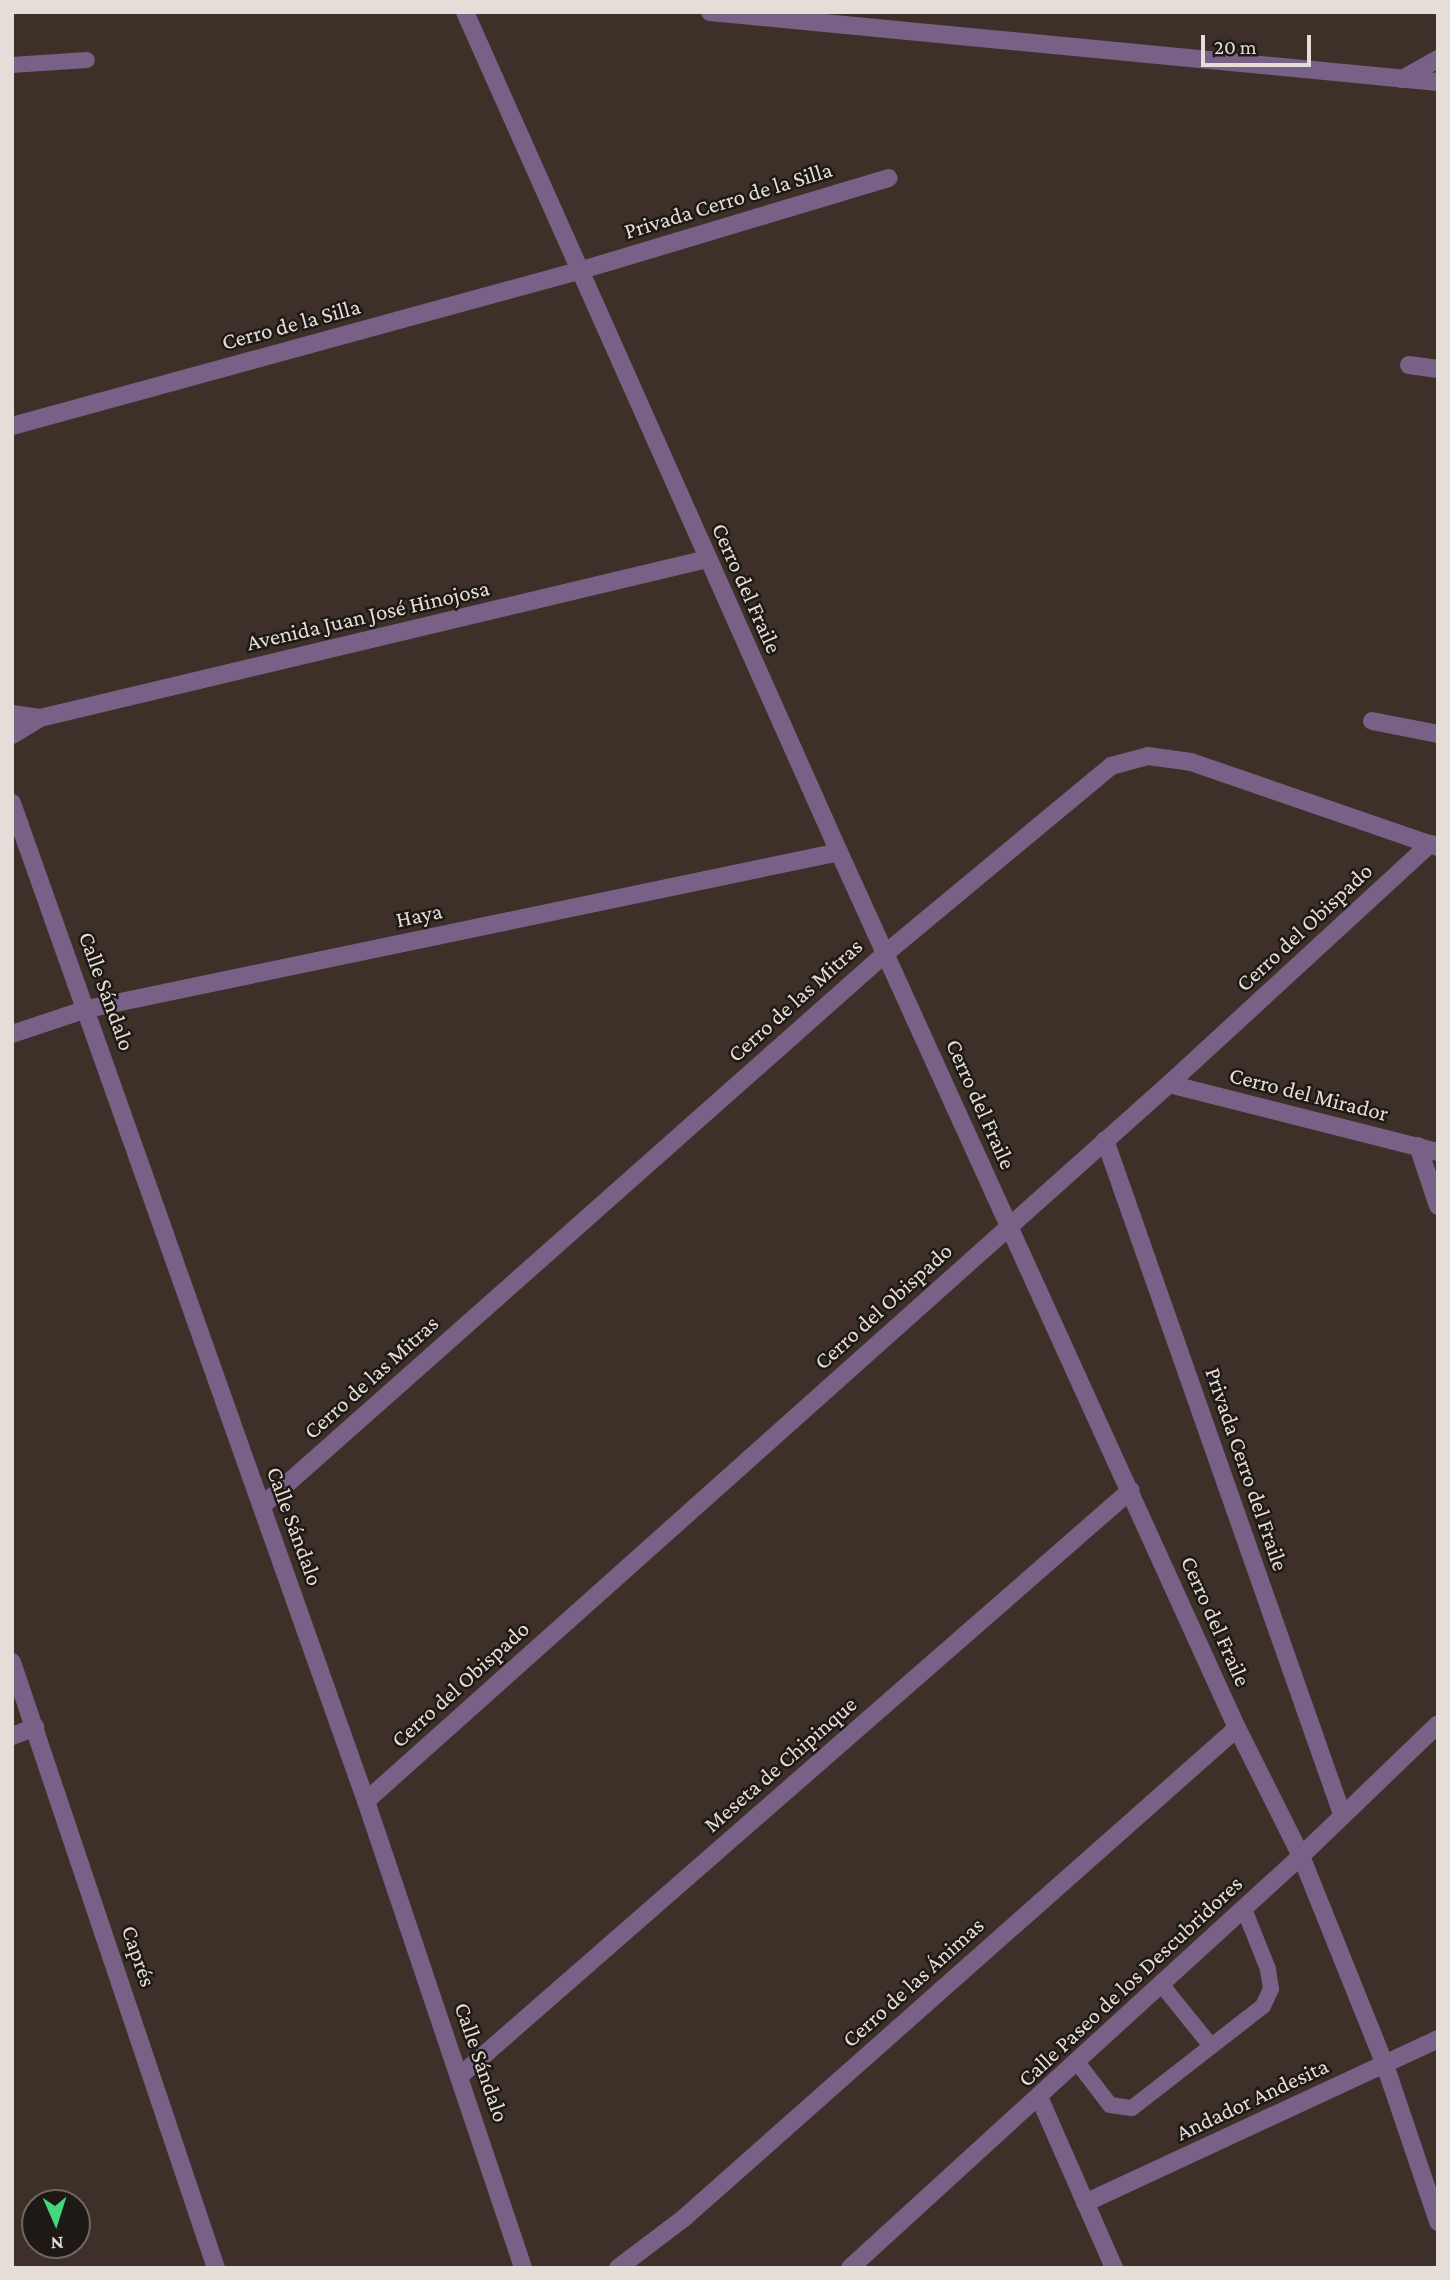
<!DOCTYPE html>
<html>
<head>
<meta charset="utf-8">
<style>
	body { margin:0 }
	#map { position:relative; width:1450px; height:2280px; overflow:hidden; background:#3c3028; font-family:"Crimson Pro",serif }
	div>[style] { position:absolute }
	.lane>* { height:16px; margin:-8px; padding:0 8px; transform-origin:8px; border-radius:8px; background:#796087 }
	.street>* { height:18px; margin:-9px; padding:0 9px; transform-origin:9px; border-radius:9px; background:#796087 }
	span { translate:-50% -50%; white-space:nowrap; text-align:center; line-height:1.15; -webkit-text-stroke:5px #1f1915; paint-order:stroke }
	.street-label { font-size:23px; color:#e5ddd8 }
	.frame { position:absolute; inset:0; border:14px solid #e5ddd8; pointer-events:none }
	.north { position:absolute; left:21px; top:2189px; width:70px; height:70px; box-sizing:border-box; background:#1f1915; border:2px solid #6e6763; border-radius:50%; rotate:177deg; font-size:19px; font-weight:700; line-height:28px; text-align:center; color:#e5ddd8 }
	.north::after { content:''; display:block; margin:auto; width:24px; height:32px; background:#43d77b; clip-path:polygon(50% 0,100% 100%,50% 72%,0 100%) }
	.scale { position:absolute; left:1201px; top:35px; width:110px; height:32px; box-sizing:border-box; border:4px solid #e5ddd8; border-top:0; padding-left:9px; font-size:21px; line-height:24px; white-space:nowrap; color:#e5ddd8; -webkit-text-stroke:5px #1f1915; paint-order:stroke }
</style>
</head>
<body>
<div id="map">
	<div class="lane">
		<i style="left:12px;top:65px;width:75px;rotate:-3.8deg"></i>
		<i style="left:1161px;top:1984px;width:80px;rotate:51.1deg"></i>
		<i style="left:1077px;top:2062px;width:54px;rotate:52.5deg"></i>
		<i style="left:1110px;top:2105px;width:22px;rotate:8deg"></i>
		<i style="left:1132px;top:2108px;width:166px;rotate:-37.9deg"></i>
		<i style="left:1263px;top:2006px;width:19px;rotate:-65deg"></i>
		<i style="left:1271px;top:1989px;width:20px;rotate:-99deg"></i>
		<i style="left:1268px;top:1969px;width:65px;rotate:-111.8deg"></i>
	</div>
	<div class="street">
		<i style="left:465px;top:12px;width:919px;rotate:66deg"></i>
		<i style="left:839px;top:852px;width:962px;rotate:65.57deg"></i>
		<i style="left:1237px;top:1728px;width:143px;rotate:63.4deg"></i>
		<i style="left:1301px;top:1856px;width:225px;rotate:68.1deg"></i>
		<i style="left:1385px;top:2065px;width:166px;rotate:71.3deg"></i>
		<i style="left:710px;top:12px;width:731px;rotate:5.49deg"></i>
		<i style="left:1402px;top:79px;width:41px;rotate:-29.1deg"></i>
		<i style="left:1409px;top:365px;width:29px;rotate:8deg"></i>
		<i style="left:12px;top:426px;width:591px;rotate:-15.31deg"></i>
		<i style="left:582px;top:270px;width:320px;rotate:-16.7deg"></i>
		<i style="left:12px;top:714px;width:28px;rotate:8deg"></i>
		<i style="left:1372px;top:721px;width:67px;rotate:11.1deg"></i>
		<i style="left:12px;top:735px;width:33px;rotate:-31deg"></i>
		<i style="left:40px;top:718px;width:686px;rotate:-13.41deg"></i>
		<i style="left:12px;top:803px;width:1059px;rotate:70.47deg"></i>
		<i style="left:366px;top:1801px;width:493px;rotate:71.4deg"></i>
		<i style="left:12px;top:1034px;width:79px;rotate:-18.4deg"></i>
		<i style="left:87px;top:1009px;width:768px;rotate:-11.79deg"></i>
		<i style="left:1169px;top:1084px;width:277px;rotate:14.2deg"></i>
		<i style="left:1105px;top:1140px;width:714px;rotate:70.63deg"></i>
		<i style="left:1418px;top:1146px;width:63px;rotate:71.6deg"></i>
		<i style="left:262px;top:1506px;width:834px;rotate:-41.55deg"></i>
		<i style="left:886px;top:953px;width:293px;rotate:-39.7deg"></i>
		<i style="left:1111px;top:766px;width:38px;rotate:-15deg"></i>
		<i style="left:1148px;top:756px;width:43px;rotate:7.9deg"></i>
		<i style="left:1191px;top:762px;width:261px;rotate:19deg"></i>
		<i style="left:12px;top:1662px;width:639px;rotate:71.4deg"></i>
		<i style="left:12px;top:1736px;width:25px;rotate:-21deg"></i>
		<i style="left:366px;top:1801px;width:1077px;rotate:-41.76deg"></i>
		<i style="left:1169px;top:1084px;width:355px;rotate:-42.6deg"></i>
		<i style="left:461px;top:2075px;width:889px;rotate:-41.13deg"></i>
		<i style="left:1039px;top:2097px;width:187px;rotate:66.3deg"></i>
		<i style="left:1085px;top:2203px;width:389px;rotate:-24.9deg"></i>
		<i style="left:618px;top:2268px;width:83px;rotate:-37.1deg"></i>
		<i style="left:684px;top:2218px;width:739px;rotate:-41.54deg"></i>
		<i style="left:850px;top:2268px;width:611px;rotate:-42.41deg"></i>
		<i style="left:1301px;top:1856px;width:190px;rotate:-43.9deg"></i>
	</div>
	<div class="street-label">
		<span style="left:728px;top:200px;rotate:-17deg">Privada Cerro de la Silla</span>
		<span style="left:291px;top:324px;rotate:-15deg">Cerro de la Silla</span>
		<span style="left:747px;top:588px;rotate:66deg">Cerro del Fraile</span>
		<span style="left:368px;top:615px;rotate:-13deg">Avenida Juan José Hinojosa</span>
		<span style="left:419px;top:915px;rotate:-12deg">Haya</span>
		<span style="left:1304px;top:927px;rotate:-43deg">Cerro del Obispado</span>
		<span style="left:107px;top:991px;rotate:70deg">Calle Sándalo</span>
		<span style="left:795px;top:1000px;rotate:-42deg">Cerro de las Mitras</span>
		<span style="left:1309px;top:1094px;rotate:14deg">Cerro del Mirador</span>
		<span style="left:981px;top:1104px;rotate:66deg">Cerro del Fraile</span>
		<span style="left:883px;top:1306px;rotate:-42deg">Cerro del Obispado</span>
		<span style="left:371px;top:1377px;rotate:-42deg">Cerro de las Mitras</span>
		<span style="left:1247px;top:1469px;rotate:71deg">Privada Cerro del Fraile</span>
		<span style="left:295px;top:1526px;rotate:70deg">Calle Sándalo</span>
		<span style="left:1216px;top:1621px;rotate:66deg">Cerro del Fraile</span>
		<span style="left:460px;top:1684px;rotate:-42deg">Cerro del Obispado</span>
		<span style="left:780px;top:1764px;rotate:-41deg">Meseta de Chipinque</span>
		<span style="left:139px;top:1956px;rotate:71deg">Caprés</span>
		<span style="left:1130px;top:1981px;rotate:-43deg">Calle Paseo de los Descubridores</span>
		<span style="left:913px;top:1982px;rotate:-42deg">Cerro de las Ánimas</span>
		<span style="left:482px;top:2062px;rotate:71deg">Calle Sándalo</span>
		<span style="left:1252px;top:2099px;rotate:-25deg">Andador Andesita</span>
	</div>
	<div class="frame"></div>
	<div class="north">N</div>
	<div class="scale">20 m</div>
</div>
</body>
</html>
